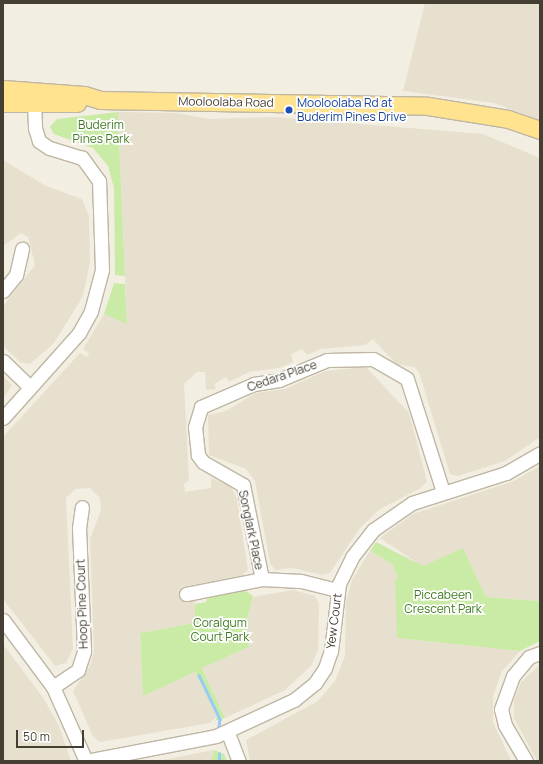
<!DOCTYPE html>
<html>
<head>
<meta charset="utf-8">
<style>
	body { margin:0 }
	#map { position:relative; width:543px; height:764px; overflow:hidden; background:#f3eee2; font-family:Manrope,sans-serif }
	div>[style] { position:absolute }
	.residential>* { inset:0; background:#e7e0cf }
	.green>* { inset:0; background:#caeba6 }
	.stream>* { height:2.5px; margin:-1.25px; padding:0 1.25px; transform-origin:1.25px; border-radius:1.25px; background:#97ccf6 }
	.roads { filter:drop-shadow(1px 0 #bfb6a4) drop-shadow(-1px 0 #bfb6a4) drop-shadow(0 1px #bfb6a4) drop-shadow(0 -1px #bfb6a4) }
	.minor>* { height:13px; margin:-6.5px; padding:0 6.5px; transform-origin:6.5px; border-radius:6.5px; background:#fff }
	.major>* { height:17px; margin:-8.5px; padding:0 8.5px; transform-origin:8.5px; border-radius:8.5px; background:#ffe38f }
	.dots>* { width:11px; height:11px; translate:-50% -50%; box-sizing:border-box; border:2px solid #fff; border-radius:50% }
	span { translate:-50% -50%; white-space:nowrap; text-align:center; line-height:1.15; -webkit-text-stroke:3.5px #fff; paint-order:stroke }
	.street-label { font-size:12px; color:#453e32 }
	.transit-label { font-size:12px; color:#164399 }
	.left { translate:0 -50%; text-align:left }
	.park-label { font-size:12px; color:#407b21 }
	.frame { position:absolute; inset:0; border:4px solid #453e32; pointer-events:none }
	.scale { position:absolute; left:16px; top:730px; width:68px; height:18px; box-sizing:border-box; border:2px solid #453e32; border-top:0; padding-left:5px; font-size:12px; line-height:14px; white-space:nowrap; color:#453e32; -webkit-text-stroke:3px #fff; paint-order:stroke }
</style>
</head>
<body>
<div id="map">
	<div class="residential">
		<i style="clip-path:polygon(425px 3px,540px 3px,540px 120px,494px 103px,403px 91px)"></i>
		<i style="clip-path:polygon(118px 112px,176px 113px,209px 119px,274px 117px,483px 134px,540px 158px,540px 437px,505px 461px,458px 476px,450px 474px,419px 372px,414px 367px,396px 364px,373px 339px,365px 345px,321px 349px,307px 355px,302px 349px,291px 354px,293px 362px,279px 368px,249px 372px,229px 382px,226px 377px,214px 384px,216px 389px,206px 390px,205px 372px,197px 372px,184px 384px,189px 480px,184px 484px,185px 492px,211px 488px,211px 478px,231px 486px,237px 499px,248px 570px,241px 576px,181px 587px,182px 600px,195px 601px,194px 623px,140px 633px,143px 695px,195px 672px,217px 716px,210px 723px,100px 742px,93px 736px,73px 691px,90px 666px,94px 652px,90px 539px,101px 510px,100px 498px,90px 488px,75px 489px,66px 498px,73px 649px,66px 663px,55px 666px,3px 599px,3px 437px,80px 353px,87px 357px,89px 353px,83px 349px,104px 314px,127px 323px)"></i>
		<i style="clip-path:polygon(3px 160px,46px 186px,82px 199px,89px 216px,90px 263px,83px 296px,54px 343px,30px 364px,20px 362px,3px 346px,3px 306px,35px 265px,28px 237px,21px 233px,3px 246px)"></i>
		<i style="clip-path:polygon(366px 367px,409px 413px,427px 481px,421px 488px,380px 509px,360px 528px,330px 573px,322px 575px,293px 568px,275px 570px,270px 563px,255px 481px,246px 469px,209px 455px,208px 415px,226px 411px,256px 393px,285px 389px,325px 371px)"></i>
		<i style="clip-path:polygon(3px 376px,12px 385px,3px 399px)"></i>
		<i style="clip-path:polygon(540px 466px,540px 601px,486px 597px,463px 548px,423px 567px,380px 538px,413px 514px,514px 481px)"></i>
		<i style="clip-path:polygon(370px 551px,392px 564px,398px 578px,397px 638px,520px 651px,502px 671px,493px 696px,493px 722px,511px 761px,250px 761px,246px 740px,318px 701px,335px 681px,345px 656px,346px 602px,352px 580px)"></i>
		<i style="clip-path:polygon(293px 590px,315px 596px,319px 604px,318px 650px,311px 666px,285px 690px,225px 718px,202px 668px,249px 647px,246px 623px,253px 597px)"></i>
		<i style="clip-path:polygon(3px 644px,44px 699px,59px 726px,71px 761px,3px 761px)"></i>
		<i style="clip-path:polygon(540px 665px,540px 761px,537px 761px,514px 718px,514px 700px,521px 682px)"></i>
		<i style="clip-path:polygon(214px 750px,211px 761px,157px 761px)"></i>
	</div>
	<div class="green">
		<i style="clip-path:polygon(118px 112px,120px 161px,125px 276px,115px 275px,114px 188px,108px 166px,93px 148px,54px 134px,50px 127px,57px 119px)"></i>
		<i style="clip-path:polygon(114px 283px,125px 284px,127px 324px,104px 314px)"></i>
		<i style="clip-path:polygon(376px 542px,423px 566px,463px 548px,486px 597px,540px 601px,540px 641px,520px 651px,397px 638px,395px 580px,398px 578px,392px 564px,370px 551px)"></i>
		<i style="clip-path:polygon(243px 589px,253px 596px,246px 623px,249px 647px,202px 668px,225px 718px,215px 721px,217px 716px,195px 672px,143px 696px,140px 633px,194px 623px,195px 604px,206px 602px,209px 595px)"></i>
		<i style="clip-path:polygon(214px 750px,224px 754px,227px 761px,211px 761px)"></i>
	</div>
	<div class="stream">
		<i style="left:199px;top:675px;width:49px;rotate:64.5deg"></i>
		<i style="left:220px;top:719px;width:7px;rotate:98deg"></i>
		<i style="left:219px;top:761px;width:7px;rotate:-90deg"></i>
	</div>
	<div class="roads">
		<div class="minor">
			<i style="left:3px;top:291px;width:21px;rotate:-51deg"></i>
			<i style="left:16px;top:275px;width:27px;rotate:-77deg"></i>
			<i style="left:3px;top:361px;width:37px;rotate:44deg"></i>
			<i style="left:3px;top:418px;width:114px;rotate:-48.2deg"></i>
			<i style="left:79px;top:333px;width:25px;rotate:-61deg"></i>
			<i style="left:91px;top:311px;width:42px;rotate:-75deg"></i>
			<i style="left:102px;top:270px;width:89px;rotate:-91.9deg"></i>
			<i style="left:99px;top:181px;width:29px;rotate:-126deg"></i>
			<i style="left:82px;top:158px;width:34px;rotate:-163deg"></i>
			<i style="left:49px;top:148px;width:12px;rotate:-145deg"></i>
			<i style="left:39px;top:141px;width:14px;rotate:-107deg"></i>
			<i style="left:35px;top:128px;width:34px;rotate:-92deg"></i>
			<i style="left:337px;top:590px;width:38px;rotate:-166deg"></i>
			<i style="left:300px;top:581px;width:38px;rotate:-177deg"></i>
			<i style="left:262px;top:579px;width:96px;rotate:-101.4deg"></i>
			<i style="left:243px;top:485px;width:46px;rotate:-150.1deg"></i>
			<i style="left:203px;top:462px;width:9px;rotate:-126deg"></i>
			<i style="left:198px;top:455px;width:28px;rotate:-96deg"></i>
			<i style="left:195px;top:427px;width:21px;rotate:-73deg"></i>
			<i style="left:201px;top:407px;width:58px;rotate:-23.5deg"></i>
			<i style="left:254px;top:384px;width:25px;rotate:-9deg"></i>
			<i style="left:279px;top:380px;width:52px;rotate:-22.6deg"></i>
			<i style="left:327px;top:360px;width:46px;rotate:-1.2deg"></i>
			<i style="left:373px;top:359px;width:39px;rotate:30deg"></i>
			<i style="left:407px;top:379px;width:119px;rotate:72.3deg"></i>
			<i style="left:186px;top:594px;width:77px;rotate:-11.2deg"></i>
			<i style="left:3px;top:620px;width:84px;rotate:53.3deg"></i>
			<i style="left:53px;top:687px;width:81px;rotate:66deg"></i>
			<i style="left:53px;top:687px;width:30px;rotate:-34deg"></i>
			<i style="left:78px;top:670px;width:20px;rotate:-72deg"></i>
			<i style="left:84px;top:651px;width:123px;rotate:-92.3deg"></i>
			<i style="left:79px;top:528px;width:21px;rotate:-82deg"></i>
			<i style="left:228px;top:733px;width:30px;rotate:69deg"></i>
			<i style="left:86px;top:761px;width:132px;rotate:-10.9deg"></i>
			<i style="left:216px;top:736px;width:86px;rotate:-24.8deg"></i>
			<i style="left:294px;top:700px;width:27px;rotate:-39deg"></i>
			<i style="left:315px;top:683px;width:18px;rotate:-56deg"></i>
			<i style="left:325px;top:668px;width:18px;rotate:-71deg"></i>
			<i style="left:331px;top:651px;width:67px;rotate:-83.2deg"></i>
			<i style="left:339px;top:584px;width:30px;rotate:-64deg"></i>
			<i style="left:352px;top:557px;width:34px;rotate:-52deg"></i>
			<i style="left:373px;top:530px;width:47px;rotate:-34.7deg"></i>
			<i style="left:412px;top:503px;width:99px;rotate:-17.7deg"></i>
			<i style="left:506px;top:473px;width:39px;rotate:-30deg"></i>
			<i style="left:526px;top:761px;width:42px;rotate:-120.3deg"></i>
			<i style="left:505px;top:725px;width:16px;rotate:-104deg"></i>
			<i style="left:501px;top:709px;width:35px;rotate:-70deg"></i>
			<i style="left:513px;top:676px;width:25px;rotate:-50deg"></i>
			<i style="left:529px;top:657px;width:12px;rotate:-20deg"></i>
		</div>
		<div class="major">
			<i style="left:3px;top:89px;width:81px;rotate:4.2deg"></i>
			<i style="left:84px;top:95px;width:17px;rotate:17deg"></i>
			<i style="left:100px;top:100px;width:328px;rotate:1deg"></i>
			<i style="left:428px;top:106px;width:81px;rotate:9.2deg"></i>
			<i style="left:508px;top:119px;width:34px;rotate:19deg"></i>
			<i style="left:3px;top:103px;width:74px"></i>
		</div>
	</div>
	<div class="dots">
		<i style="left:289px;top:110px;background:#1a4fb4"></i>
	</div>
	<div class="street-label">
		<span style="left:226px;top:102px;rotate:1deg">Mooloolaba Road</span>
		<span style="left:282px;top:376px;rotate:-19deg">Cedara Place</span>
		<span style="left:251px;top:530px;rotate:78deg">Songlark Place</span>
		<span style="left:82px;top:604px;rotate:-92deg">Hoop Pine Court</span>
		<span style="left:334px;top:621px;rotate:-83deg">Yew Court</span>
	</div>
	<div class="transit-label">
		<span class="left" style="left:297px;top:110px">Mooloolaba Rd at<br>Buderim Pines Drive</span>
	</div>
	<div class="park-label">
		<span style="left:101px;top:132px">Buderim<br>Pines Park</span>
		<span style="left:443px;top:602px">Piccabeen<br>Crescent Park</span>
		<span style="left:220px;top:630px">Coralgum<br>Court Park</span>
	</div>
	<div class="frame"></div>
	<div class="scale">50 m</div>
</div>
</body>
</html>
